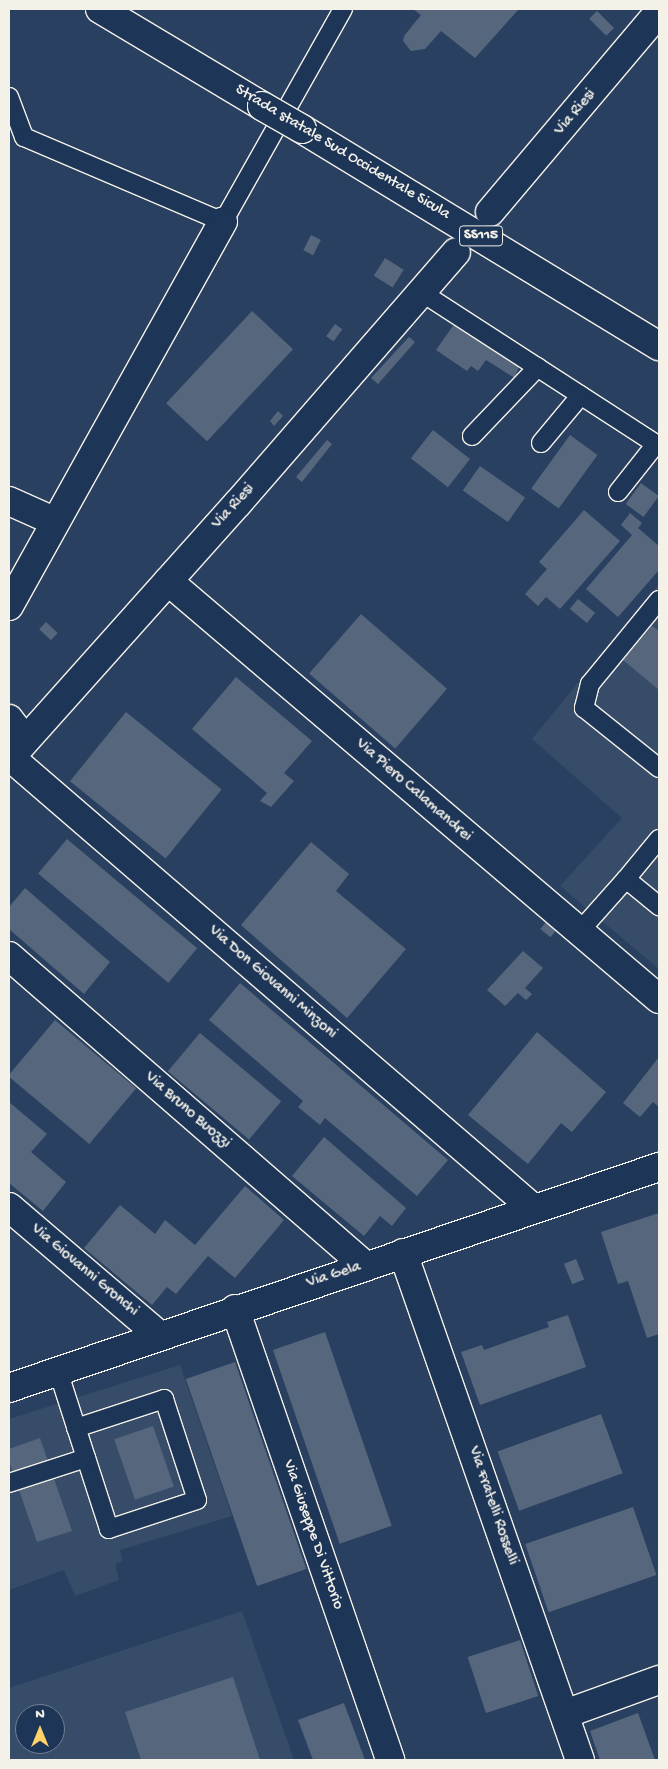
<!DOCTYPE html>
<html>
<head>
<meta charset="utf-8">
<style>
	body { margin:0 }
	#map { position:relative; width:668px; height:1769px; overflow:hidden; background:#2a4060; font-family:"Gochi Hand",sans-serif }
	div>[style] { position:absolute }
	.built>* { inset:0; background:#374c69 }
	.building>* { inset:0; background:#56677d; transform-origin:0 0 }
	.roads { filter:drop-shadow(1px 0 #f4f1e8) drop-shadow(-1px 0 #f4f1e8) drop-shadow(0 1px #f4f1e8) drop-shadow(0 -1px #f4f1e8) }
	.lane>* { height:18px; margin:-9px; padding:0 9px; transform-origin:9px; border-radius:9px; background:#1d3557 }
	.street>* { height:28px; margin:-14px; padding:0 14px; transform-origin:14px; border-radius:14px; background:#1d3557 }
	.secondary>* { height:28px; margin:-14px; padding:0 14px; transform-origin:14px; border-radius:14px; background:#1d3557 }
	.primary>* { height:28px; margin:-14px; padding:0 14px; transform-origin:14px; border-radius:14px; background:#1d3557 }
	.bridges { filter:drop-shadow(1px 0 #f4f1e8) drop-shadow(-1px 0 #f4f1e8) drop-shadow(0 1px #f4f1e8) drop-shadow(0 -1px #f4f1e8) }
	.primary-bridge>* { height:28px; margin:-14px; padding:0 14px; transform-origin:14px; border-radius:14px; background:#1d3557 }
	span { translate:-50% -50%; white-space:nowrap; text-align:center; line-height:1.15; -webkit-text-stroke:4px #1d3557; paint-order:stroke }
	.shield-label span { padding:1px 4px; background:#1d3557; border:1px solid; border-radius:4px; -webkit-text-stroke-width:0 }
	.shield-label { font-size:15px; color:#f4f1e8; font-weight:700 }
	.street-label { font-size:16px; color:#f4f1e8 }
	.frame { position:absolute; inset:0; border:10px solid #f4f1e8; pointer-events:none }
	.north { position:absolute; left:15px; top:1704px; width:50px; height:50px; box-sizing:border-box; background:#1d3557; border:1px solid #738091; border-radius:50%; rotate:0deg; font-size:14px; font-weight:700; line-height:20px; text-align:center; color:#f4f1e8 }
	.north::after { content:''; display:block; margin:auto; width:18px; height:22px; background:#ffd166; clip-path:polygon(50% 0,100% 100%,50% 72%,0 100%) }
</style>
</head>
<body>
<div id="map">
	<div class="built">
		<i style="clip-path:polygon(659px 584px,659px 969px,560px 886px,622px 818px,532px 739px)"></i>
		<i style="clip-path:polygon(180px 1365px,232px 1516px,120px 1550px,123px 1561px,115px 1564px,119px 1580px,75px 1596px,64px 1570px,9px 1590px,9px 1419px)"></i>
		<i style="clip-path:polygon(evenodd,242px 1611px,294px 1760px,9px 1760px,9px 1688px,242px 1611px,25px 1714px,55px 1714px,55px 1744px,25px 1744px,25px 1714px)"></i>
	</div>
	<div class="building">
		<i style="clip-path:polygon(413px 9px,519px 9px,475px 58px,441px 31px,425px 49px,411px 51px,403px 41px,404px 36px,421px 15px)"></i>
		<i style="left:597px;top:11px;width:24px;height:11px;rotate:45deg"></i>
		<i style="left:311px;top:235px;width:11px;height:17px;rotate:27deg"></i>
		<i style="left:385px;top:258px;width:22px;height:21px;rotate:32deg"></i>
		<i style="left:252px;top:311px;width:56px;height:126px;rotate:43deg"></i>
		<i style="clip-path:polygon(455px 323px,519px 366px,515px 378px,486px 360px,478px 371px,471px 366px,467px 371px,436px 350px)"></i>
		<i style="left:335px;top:324px;width:9px;height:15px;rotate:36deg"></i>
		<i style="clip-path:polygon(409px 337px,415px 342px,378px 384px,371px 378px)"></i>
		<i style="clip-path:polygon(278px 411px,283px 416px,274px 426px,270px 421px)"></i>
		<i style="left:433px;top:430px;width:47px;height:36px;rotate:38deg"></i>
		<i style="left:570px;top:435px;width:34px;height:66px;rotate:36deg"></i>
		<i style="clip-path:polygon(327px 440px,332px 444px,302px 482px,296px 477px)"></i>
		<i style="left:480px;top:466px;width:55px;height:30px;rotate:35deg"></i>
		<i style="left:641px;top:483px;width:22px;height:26px;rotate:36deg"></i>
		<i style="clip-path:polygon(584px 510px,620px 541px,560px 609px,546px 597px,538px 606px,525px 594px,547px 569px,539px 562px)"></i>
		<i style="clip-path:polygon(630px 513px,642px 523px,638px 528px,659px 546px,659px 570px,618px 617px,586px 589px,632px 535px,621px 525px)"></i>
		<i style="left:578px;top:599px;width:22px;height:13px;rotate:39deg"></i>
		<i style="left:361px;top:614px;width:114px;height:79px;rotate:41deg"></i>
		<i style="left:46px;top:622px;width:16px;height:10px;rotate:43deg"></i>
		<i style="clip-path:polygon(652px 626px,659px 631px,659px 690px,623px 660px)"></i>
		<i style="clip-path:polygon(236px 677px,312px 741px,284px 773px,294px 781px,271px 807px,260px 801px,267px 793px,192px 729px)"></i>
		<i style="left:126px;top:712px;width:123px;height:89px;rotate:39deg"></i>
		<i style="left:67px;top:839px;width:170px;height:45px;rotate:40deg"></i>
		<i style="clip-path:polygon(311px 842px,349px 874px,336px 891px,406px 949px,347px 1018px,241px 925px)"></i>
		<i style="clip-path:polygon(25px 888px,110px 962px,84px 994px,9px 929px,9px 907px)"></i>
		<i style="left:546px;top:922px;width:13px;height:9px;rotate:39deg"></i>
		<i style="clip-path:polygon(523px 951px,543px 968px,525px 988px,532px 994px,526px 1000px,518px 993px,505px 1006px,487px 990px)"></i>
		<i style="clip-path:polygon(240px 983px,448px 1160px,417px 1196px,325px 1118px,320px 1125px,298px 1107px,303px 1101px,209px 1020px)"></i>
		<i style="left:55px;top:1020px;width:106px;height:73px;rotate:40deg"></i>
		<i style="clip-path:polygon(537px 1032px,606px 1092px,572px 1132px,561px 1123px,528px 1164px,468px 1115px)"></i>
		<i style="left:200px;top:1033px;width:106px;height:50px;rotate:40deg"></i>
		<i style="clip-path:polygon(659px 1057px,659px 1107px,653px 1102px,640px 1117px,623px 1103px)"></i>
		<i style="clip-path:polygon(9px 1102px,47px 1134px,31px 1152px,66px 1182px,43px 1211px,9px 1183px)"></i>
		<i style="clip-path:polygon(324px 1137px,406px 1208px,392px 1226px,380px 1216px,364px 1236px,292px 1176px)"></i>
		<i style="clip-path:polygon(245px 1186px,284px 1220px,235px 1278px,208px 1256px,176px 1294px,167px 1287px,152px 1305px,84px 1248px,120px 1205px,155px 1234px,165px 1220px,195px 1245px)"></i>
		<i style="clip-path:polygon(659px 1213px,659px 1334px,647px 1338px,628px 1281px,618px 1284px,601px 1232px)"></i>
		<i style="left:576px;top:1259px;width:22px;height:13px;rotate:68deg"></i>
		<i style="clip-path:polygon(568px 1315px,586px 1367px,480px 1405px,461px 1352px,482px 1345px,484px 1350px,512px 1340px,549px 1327px,547px 1322px)"></i>
		<i style="left:325px;top:1332px;width:205px;height:55px;rotate:71deg"></i>
		<i style="left:235px;top:1362px;width:219px;height:52px;rotate:71deg"></i>
		<i style="left:601px;top:1414px;width:63px;height:110px;rotate:70deg"></i>
		<i style="left:153px;top:1426px;width:64px;height:41px;rotate:71deg"></i>
		<i style="clip-path:polygon(40px 1438px,72px 1531px,37px 1542px,9px 1461px,9px 1449px)"></i>
		<i style="left:633px;top:1507px;width:72px;height:114px;rotate:71deg"></i>
		<i style="left:520px;top:1640px;width:59px;height:55px;rotate:72deg"></i>
		<i style="clip-path:polygon(233px 1677px,260px 1760px,141px 1760px,125px 1712px)"></i>
		<i style="clip-path:polygon(344px 1703px,365px 1760px,313px 1760px,298px 1720px)"></i>
		<i style="clip-path:polygon(638px 1713px,655px 1760px,600px 1760px,590px 1731px)"></i>
	</div>
	<div class="roads">
		<div class="lane">
			<i style="left:9px;top:97px;width:43px;rotate:69.4deg"></i>
			<i style="left:24px;top:137px;width:216px;rotate:23.1deg"></i>
			<i style="left:223px;top:222px;width:244px;rotate:-60.6deg"></i>
			<i style="left:421px;top:292px;width:283px;rotate:32.9deg"></i>
			<i style="left:472px;top:436px;width:95px;rotate:-46.3deg"></i>
			<i style="left:541px;top:443px;width:62px;rotate:-50.2deg"></i>
			<i style="left:618px;top:492px;width:61px;rotate:-51.6deg"></i>
			<i style="left:659px;top:600px;width:109px;rotate:129.4deg"></i>
			<i style="left:590px;top:684px;width:25px;rotate:104deg"></i>
			<i style="left:584px;top:708px;width:96px;rotate:38.7deg"></i>
			<i style="left:659px;top:839px;width:52px;rotate:129.5deg"></i>
			<i style="left:626px;top:879px;width:43px;rotate:39.3deg"></i>
			<i style="left:578px;top:933px;width:72px;rotate:-48.4deg"></i>
			<i style="left:76px;top:1428px;width:93px;rotate:-18.2deg"></i>
			<i style="left:164px;top:1399px;width:106px;rotate:71.9deg"></i>
			<i style="left:197px;top:1500px;width:93px;rotate:161.8deg"></i>
			<i style="left:109px;top:1529px;width:75px;rotate:-107.9deg"></i>
			<i style="left:9px;top:1483px;width:81px;rotate:-18deg"></i>
			<i style="left:86px;top:1458px;width:91px;rotate:-107.8deg"></i>
		</div>
		<div class="street">
			<i style="left:9px;top:501px;width:49px;rotate:24deg"></i>
			<i style="left:168px;top:581px;width:645px;rotate:40.41deg"></i>
			<i style="left:9px;top:606px;width:440px;rotate:-60.9deg"></i>
			<i style="left:9px;top:719px;width:26px;rotate:53deg"></i>
			<i style="left:10px;top:757px;width:692px;rotate:40.78deg"></i>
			<i style="left:9px;top:956px;width:473px;rotate:41deg"></i>
			<i style="left:9px;top:1207px;width:197px;rotate:40.5deg"></i>
			<i style="left:403px;top:1253px;width:537px;rotate:70.76deg"></i>
			<i style="left:235px;top:1309px;width:477px;rotate:71deg"></i>
			<i style="left:565px;top:1714px;width:100px;rotate:-19.9deg"></i>
		</div>
		<div class="secondary">
			<i style="left:490px;top:212px;width:262px;rotate:-49.8deg"></i>
			<i style="left:9px;top:759px;width:343px;rotate:-48.2deg"></i>
			<i style="left:238px;top:503px;width:332px;rotate:-49deg"></i>
			<i style="left:9px;top:1388px;width:687px;rotate:-18.78deg"></i>
		</div>
		<div class="primary">
			<i style="left:100px;top:9px;width:189px;rotate:30.9deg"></i>
			<i style="left:302px;top:129px;width:418px;rotate:31.3deg"></i>
		</div>
	</div>
	<div class="bridges">
		<div class="primary-bridge">
			<i style="left:262px;top:106px;width:46px;rotate:29.9deg"></i>
		</div>
	</div>
	<div class="shield-label">
		<span style="left:481px;top:236px">SS115</span>
	</div>
	<div class="street-label">
		<span style="left:576px;top:113px;rotate:-50deg">Via Riesi</span>
		<span style="left:342px;top:153px;rotate:31deg">Strada statale Sud Occidentale Sicula</span>
		<span style="left:234px;top:507px;rotate:-48deg">Via Riesi</span>
		<span style="left:413px;top:791px;rotate:41deg">Via Piero Calamandrei</span>
		<span style="left:272px;top:983px;rotate:41deg">Via Don Giovanni Minzoni</span>
		<span style="left:187px;top:1111px;rotate:41deg">Via Bruno Buozzi</span>
		<span style="left:84px;top:1271px;rotate:40deg">Via Giovanni Gronchi</span>
		<span style="left:334px;top:1276px;rotate:-18deg">Via Gela</span>
		<span style="left:492px;top:1506px;rotate:71deg">Via Fratelli Rosselli</span>
		<span style="left:312px;top:1535px;rotate:71deg">Via Giuseppe Di Vittorio</span>
	</div>
	<div class="frame"></div>
	<div class="north">N</div>
</div>
</body>
</html>
